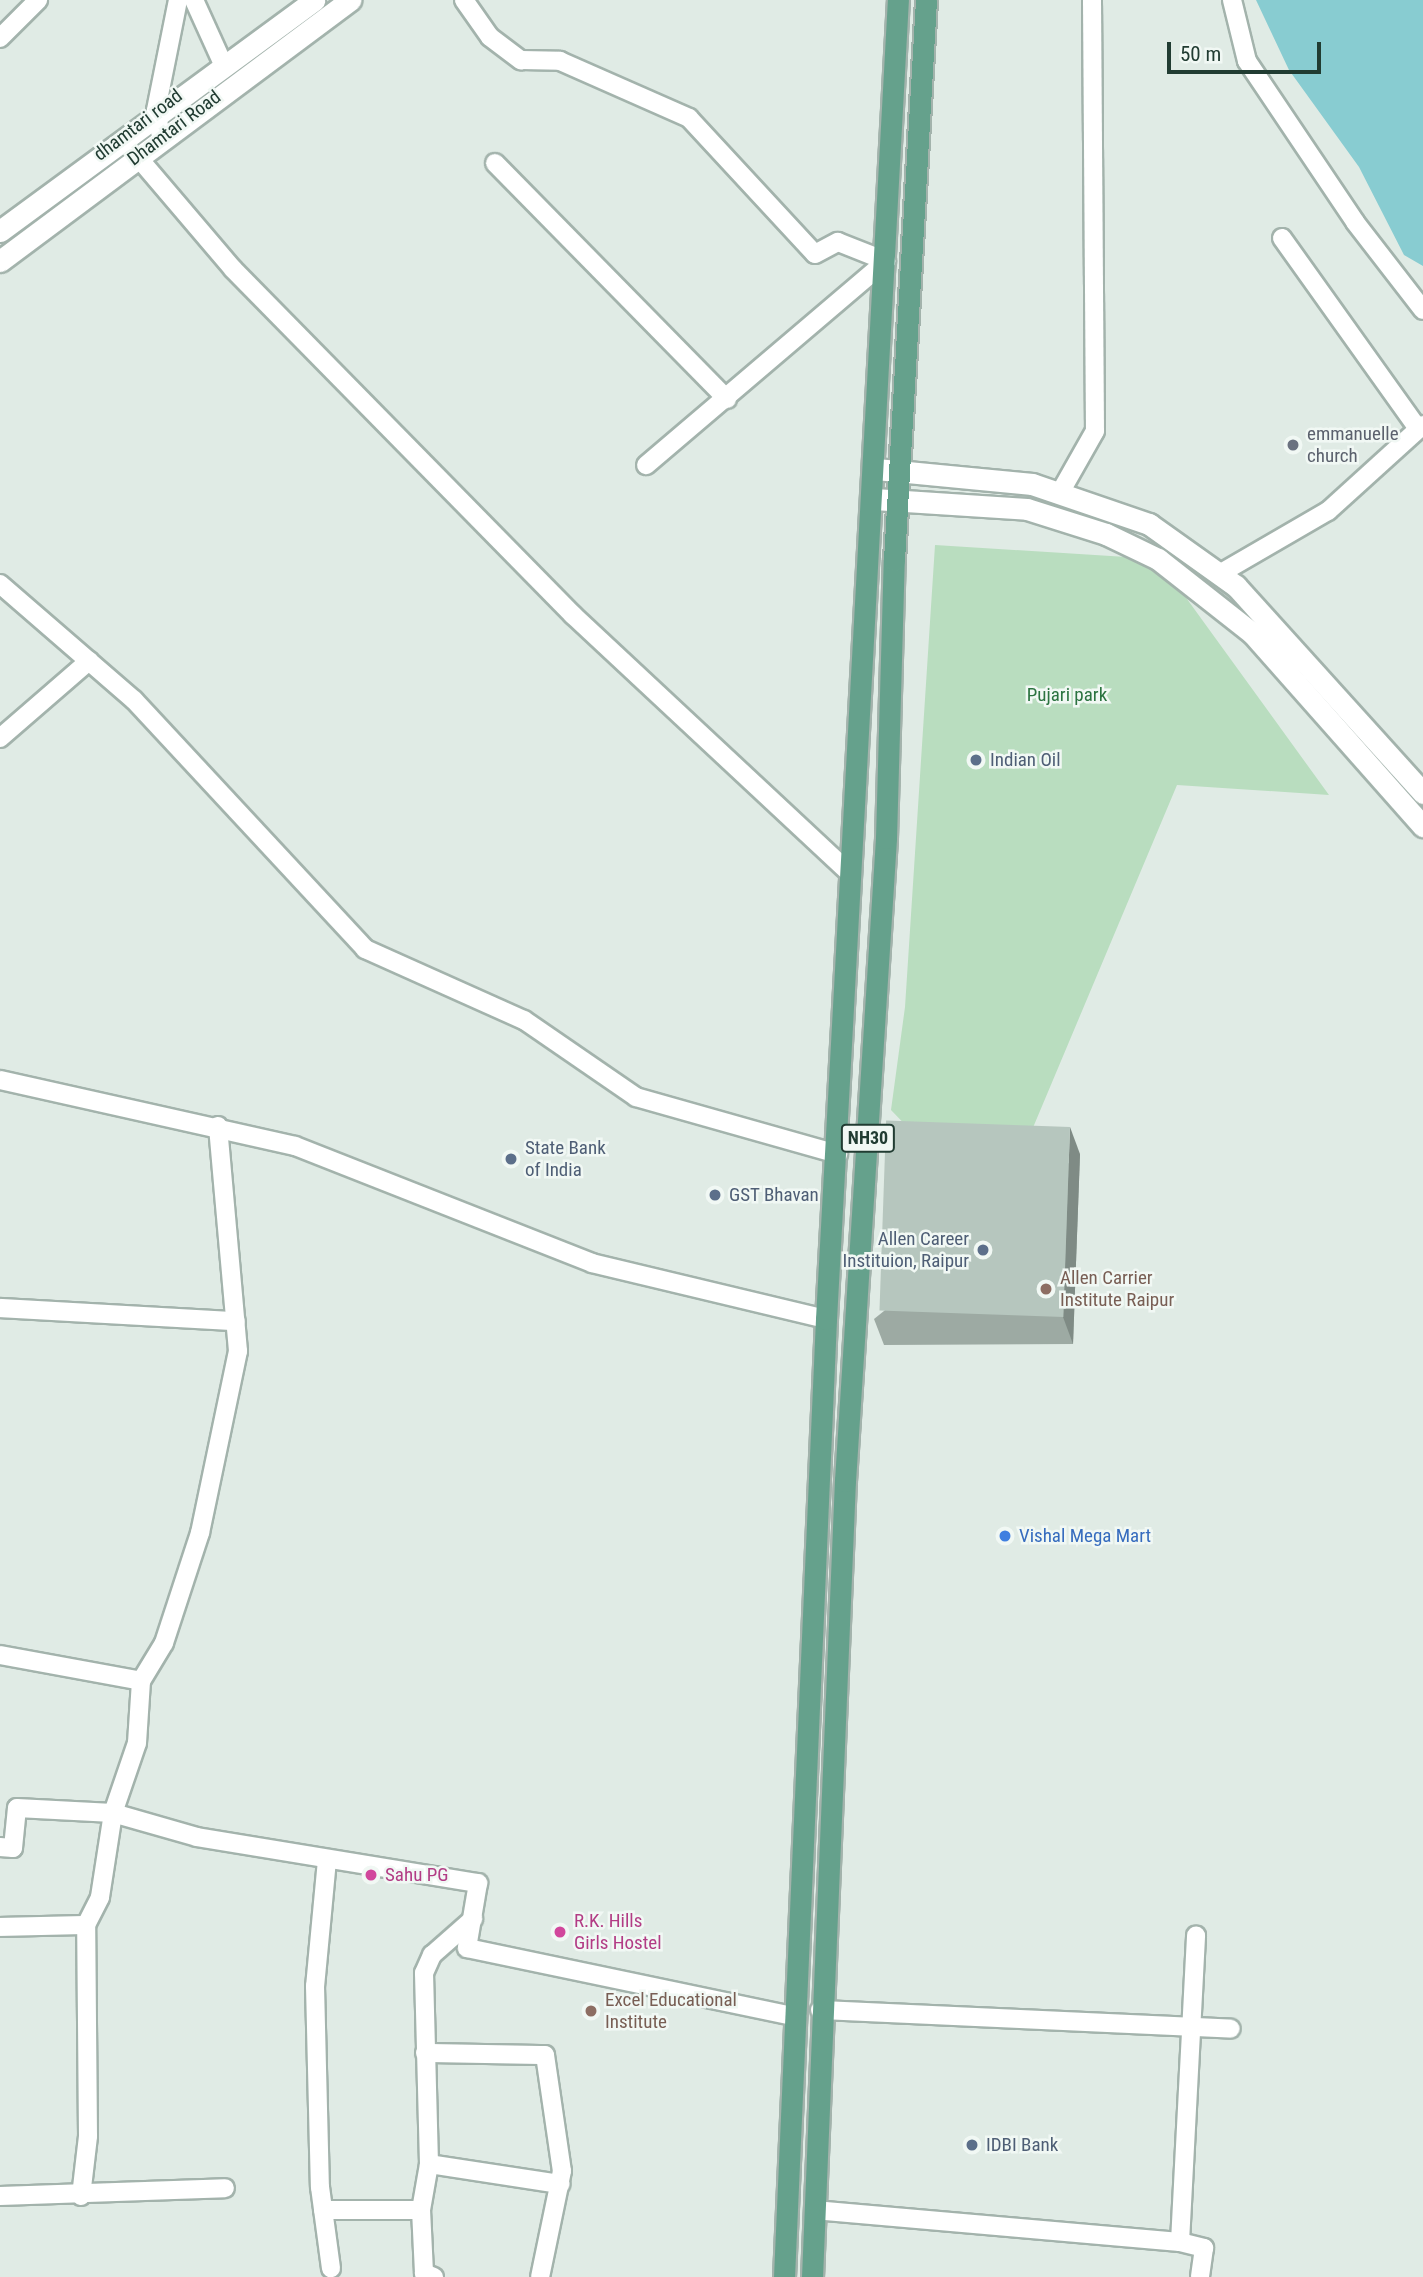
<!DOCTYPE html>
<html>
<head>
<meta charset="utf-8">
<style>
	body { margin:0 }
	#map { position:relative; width:1423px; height:2277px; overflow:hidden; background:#e0ebe5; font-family:"Roboto Condensed",sans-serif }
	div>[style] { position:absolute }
	.green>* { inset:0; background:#b9ddbf }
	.water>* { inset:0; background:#88ccd1 }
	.roads { filter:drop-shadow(2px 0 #a3b3ac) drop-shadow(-2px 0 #a3b3ac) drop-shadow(0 2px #a3b3ac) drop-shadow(0 -2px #a3b3ac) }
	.minor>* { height:18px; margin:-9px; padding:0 9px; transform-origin:9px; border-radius:9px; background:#fff }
	.tertiary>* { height:21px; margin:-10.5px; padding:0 10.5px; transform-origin:10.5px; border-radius:10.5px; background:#fff }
	.secondary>* { height:21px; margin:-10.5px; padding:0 10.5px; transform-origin:10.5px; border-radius:10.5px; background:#fff }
	.primary>* { height:21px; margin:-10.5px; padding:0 10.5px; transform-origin:10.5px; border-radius:10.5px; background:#65a18c }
	.wall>* { inset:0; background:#9daaa3 }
	.shaded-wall>* { inset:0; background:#7f8b85 }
	.building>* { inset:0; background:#b6c6be; transform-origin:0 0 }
	.dots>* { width:19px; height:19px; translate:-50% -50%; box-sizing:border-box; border:4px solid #f1f8f4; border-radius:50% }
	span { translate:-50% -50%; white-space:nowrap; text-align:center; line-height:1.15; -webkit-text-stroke:5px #f1f8f4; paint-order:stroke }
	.shield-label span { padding:2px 5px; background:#f1f8f4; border:2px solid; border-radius:5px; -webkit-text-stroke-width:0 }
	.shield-label { font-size:18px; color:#213c32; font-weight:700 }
	.street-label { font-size:19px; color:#213c32 }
	.worship-label { font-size:19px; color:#5b616d }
	.left { translate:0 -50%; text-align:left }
	.park-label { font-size:19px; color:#2b7340 }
	.service-label { font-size:19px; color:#4e5e75 }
	.right { translate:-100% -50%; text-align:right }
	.education-label { font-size:19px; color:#785e54 }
	.shop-label { font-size:19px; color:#366cbe }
	.hotel-label { font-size:19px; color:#b23c85 }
	.scale { position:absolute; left:1167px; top:42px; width:154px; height:32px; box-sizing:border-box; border:4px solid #213c32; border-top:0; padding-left:9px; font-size:21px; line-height:24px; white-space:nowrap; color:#213c32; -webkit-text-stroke:5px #f1f8f4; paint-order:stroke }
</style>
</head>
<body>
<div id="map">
	<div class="green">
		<i style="clip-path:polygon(935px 545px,1158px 559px,1329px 795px,1177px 785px,995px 1218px,891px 1110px,905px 1007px)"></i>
	</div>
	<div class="water">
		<i style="clip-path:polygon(1256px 0,1423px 0,1423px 266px,1404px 255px,1359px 167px,1289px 70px)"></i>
	</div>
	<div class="roads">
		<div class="minor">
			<i style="left:194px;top:0;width:70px;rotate:65.6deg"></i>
			<i style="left:464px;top:0;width:45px;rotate:54.9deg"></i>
			<i style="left:490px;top:37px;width:39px;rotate:37deg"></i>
			<i style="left:521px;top:60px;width:39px;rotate:1deg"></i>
			<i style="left:560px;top:61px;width:141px;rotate:23.8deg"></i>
			<i style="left:689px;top:118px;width:185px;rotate:47.2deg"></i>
			<i style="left:815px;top:254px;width:26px;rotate:-28deg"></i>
			<i style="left:838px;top:242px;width:52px;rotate:21.6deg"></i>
			<i style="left:886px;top:261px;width:315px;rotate:139.6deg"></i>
			<i style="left:1232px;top:0;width:63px;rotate:76.2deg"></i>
			<i style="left:1247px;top:61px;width:194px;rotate:56.1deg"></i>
			<i style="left:1355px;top:222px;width:111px;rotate:52.3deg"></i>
			<i style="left:0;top:38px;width:54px;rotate:-45deg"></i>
			<i style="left:161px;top:136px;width:26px;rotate:-101deg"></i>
			<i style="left:156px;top:110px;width:112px;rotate:-78.7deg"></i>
			<i style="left:136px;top:155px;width:150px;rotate:49.6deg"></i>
			<i style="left:233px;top:269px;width:485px;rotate:45.5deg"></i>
			<i style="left:573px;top:615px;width:380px;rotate:43deg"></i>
			<i style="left:495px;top:163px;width:331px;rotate:45.5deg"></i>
			<i style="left:1282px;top:238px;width:234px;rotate:54.5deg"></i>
			<i style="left:1061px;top:491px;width:69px;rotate:-60.5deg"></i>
			<i style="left:1095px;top:431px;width:431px;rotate:-90.4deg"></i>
			<i style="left:1221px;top:573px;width:124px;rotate:-30.1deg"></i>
			<i style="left:1328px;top:511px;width:128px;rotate:-42.2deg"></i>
			<i style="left:0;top:584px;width:177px;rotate:40.9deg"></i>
			<i style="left:134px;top:700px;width:340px;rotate:47.1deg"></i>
			<i style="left:365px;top:949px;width:174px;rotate:24.1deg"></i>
			<i style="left:524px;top:1020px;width:136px;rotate:34.5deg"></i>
			<i style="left:636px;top:1097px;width:210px;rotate:15.8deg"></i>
			<i style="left:0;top:738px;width:118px;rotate:-40.9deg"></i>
			<i style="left:0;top:1080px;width:302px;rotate:12.6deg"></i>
			<i style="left:295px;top:1146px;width:319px;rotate:21.5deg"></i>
			<i style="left:592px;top:1263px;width:241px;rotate:13.5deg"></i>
			<i style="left:0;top:1308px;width:236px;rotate:3.2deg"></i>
			<i style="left:0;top:1655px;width:143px;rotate:10.4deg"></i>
			<i style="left:0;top:1847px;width:13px;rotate:4deg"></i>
			<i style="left:13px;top:1848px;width:40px;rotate:-84.3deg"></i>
			<i style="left:17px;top:1808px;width:96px;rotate:3deg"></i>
			<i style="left:113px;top:1813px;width:87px;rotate:15.9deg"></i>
			<i style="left:197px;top:1837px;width:285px;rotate:9.3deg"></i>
			<i style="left:478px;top:1883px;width:66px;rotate:99.6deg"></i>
			<i style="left:467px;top:1948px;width:337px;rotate:11.8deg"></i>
			<i style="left:327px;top:1860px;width:127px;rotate:95.4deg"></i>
			<i style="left:315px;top:1986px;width:201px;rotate:88.6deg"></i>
			<i style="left:320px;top:2187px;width:82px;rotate:82.3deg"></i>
			<i style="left:0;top:1927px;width:86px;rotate:-1.3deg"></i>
			<i style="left:820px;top:2010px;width:411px;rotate:2.6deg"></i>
			<i style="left:425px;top:2053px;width:120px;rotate:1deg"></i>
			<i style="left:545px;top:2055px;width:117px;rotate:81.7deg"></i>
			<i style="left:562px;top:2171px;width:108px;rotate:101.7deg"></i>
			<i style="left:429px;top:2164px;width:133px;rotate:8.7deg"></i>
			<i style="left:0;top:2196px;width:225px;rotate:-2deg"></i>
			<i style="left:81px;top:2196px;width:60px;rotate:-83.3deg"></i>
			<i style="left:88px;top:2136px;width:211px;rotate:-90.5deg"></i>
			<i style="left:86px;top:1925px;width:31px;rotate:-63deg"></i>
			<i style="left:100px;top:1897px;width:85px;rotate:-81.2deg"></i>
			<i style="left:113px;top:1813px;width:74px;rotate:-71.1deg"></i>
			<i style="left:137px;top:1743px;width:62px;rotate:-86.3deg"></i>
			<i style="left:141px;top:1681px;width:44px;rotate:-58.8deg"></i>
			<i style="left:164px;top:1643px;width:116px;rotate:-71.9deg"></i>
			<i style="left:200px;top:1533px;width:186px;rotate:-78.2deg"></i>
			<i style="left:238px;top:1351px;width:226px;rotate:-95.1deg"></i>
			<i style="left:323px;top:2210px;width:98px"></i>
			<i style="left:814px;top:2210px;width:367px;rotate:5deg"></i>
			<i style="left:1180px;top:2242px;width:25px;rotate:14deg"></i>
			<i style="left:1204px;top:2248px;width:29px;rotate:98deg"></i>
			<i style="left:1180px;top:2242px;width:307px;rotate:-87deg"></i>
			<i style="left:434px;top:2277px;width:11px;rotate:-158deg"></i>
			<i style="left:424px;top:2273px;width:63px;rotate:-92.7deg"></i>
			<i style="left:421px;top:2210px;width:47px;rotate:-80.1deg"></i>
			<i style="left:429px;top:2164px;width:191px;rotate:-91.5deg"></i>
			<i style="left:424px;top:1973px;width:20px;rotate:-66deg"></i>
			<i style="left:432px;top:1955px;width:55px;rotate:-41.3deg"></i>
		</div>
		<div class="tertiary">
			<i style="left:876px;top:469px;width:157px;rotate:5.5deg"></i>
			<i style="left:1032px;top:484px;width:124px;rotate:18.9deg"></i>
			<i style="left:1149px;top:524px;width:107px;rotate:35.5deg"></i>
			<i style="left:1236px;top:586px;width:279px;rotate:47.9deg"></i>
			<i style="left:874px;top:499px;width:153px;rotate:3.7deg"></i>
			<i style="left:1027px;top:509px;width:83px;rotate:17.6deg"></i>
			<i style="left:1106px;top:534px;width:58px;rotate:25.7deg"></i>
			<i style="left:1158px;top:559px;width:120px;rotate:38.2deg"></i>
			<i style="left:1252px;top:633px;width:258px;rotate:48.5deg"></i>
		</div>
		<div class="secondary">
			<i style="left:0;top:231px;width:390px;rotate:-36.3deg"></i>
			<i style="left:0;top:261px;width:437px;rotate:-36.7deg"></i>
		</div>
		<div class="primary">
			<i style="left:784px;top:2277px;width:959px;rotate:-87.49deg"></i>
			<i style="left:826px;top:1319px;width:1321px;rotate:-86.88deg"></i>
			<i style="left:812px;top:2277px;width:797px;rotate:-87.63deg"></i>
			<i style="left:845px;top:1481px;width:644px;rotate:-86.35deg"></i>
			<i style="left:886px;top:838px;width:278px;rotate:-88.4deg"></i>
			<i style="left:894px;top:560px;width:561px;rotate:-86.73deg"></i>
		</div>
	</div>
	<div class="wall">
		<i style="clip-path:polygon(1080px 1154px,1073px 1344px,884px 1345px,874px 1319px)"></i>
	</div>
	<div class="shaded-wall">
		<i style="clip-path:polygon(1070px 1127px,1080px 1154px,1073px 1344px,1063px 1317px)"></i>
	</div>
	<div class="building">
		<i style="left:1070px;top:1127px;width:190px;height:184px;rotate:92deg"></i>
	</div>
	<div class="dots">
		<i style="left:1293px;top:445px;background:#6b7280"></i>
		<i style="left:976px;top:760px;background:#5c6f8a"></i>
		<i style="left:511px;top:1159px;background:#5c6f8a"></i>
		<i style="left:715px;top:1195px;background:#5c6f8a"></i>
		<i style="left:983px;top:1250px;background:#5c6f8a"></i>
		<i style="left:1046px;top:1289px;background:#8d6e63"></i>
		<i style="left:1005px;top:1536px;background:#3f7fe0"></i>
		<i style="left:371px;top:1875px;background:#d1479c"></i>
		<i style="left:560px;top:1932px;background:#d1479c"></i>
		<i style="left:591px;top:2011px;background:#8d6e63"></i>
		<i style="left:972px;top:2145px;background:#5c6f8a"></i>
	</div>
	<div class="shield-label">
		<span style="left:868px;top:1138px">NH30</span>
	</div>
	<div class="street-label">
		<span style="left:138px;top:125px;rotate:-37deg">dhamtari road</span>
		<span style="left:174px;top:128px;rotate:-37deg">Dhamtari Road</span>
	</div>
	<div class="worship-label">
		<span class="left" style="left:1307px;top:445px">emmanuelle<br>church</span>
	</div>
	<div class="park-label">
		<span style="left:1067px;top:695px">Pujari park</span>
	</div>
	<div class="service-label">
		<span class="left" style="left:990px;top:760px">Indian Oil</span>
		<span class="left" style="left:525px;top:1159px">State Bank<br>of India</span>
		<span class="left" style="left:729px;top:1195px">GST Bhavan</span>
		<span class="right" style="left:969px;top:1250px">Allen Career<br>Instituion, Raipur</span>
		<span class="left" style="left:986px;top:2145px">IDBI Bank</span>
	</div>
	<div class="education-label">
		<span class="left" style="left:1060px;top:1289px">Allen Carrier<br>Institute Raipur</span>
		<span class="left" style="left:605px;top:2011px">Excel Educational<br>Institute</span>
	</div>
	<div class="shop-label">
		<span class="left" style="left:1019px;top:1536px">Vishal Mega Mart</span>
	</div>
	<div class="hotel-label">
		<span class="left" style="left:385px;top:1875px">Sahu PG</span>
		<span class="left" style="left:574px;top:1932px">R.K. Hills<br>Girls Hostel</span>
	</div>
	<div class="scale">50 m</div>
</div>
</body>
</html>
